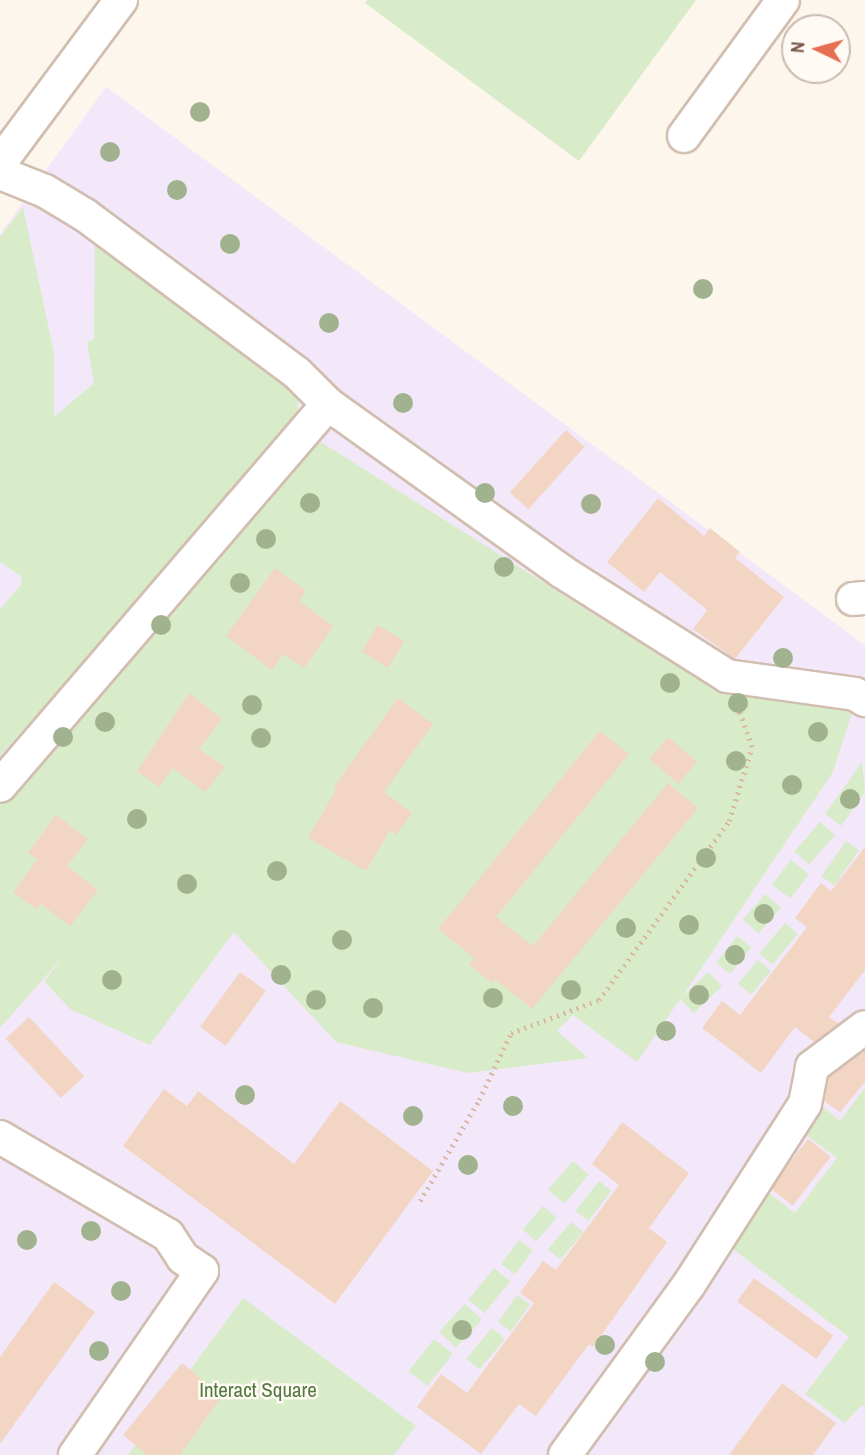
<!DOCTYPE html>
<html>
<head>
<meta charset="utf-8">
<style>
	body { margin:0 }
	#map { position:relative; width:865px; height:1455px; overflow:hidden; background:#fdf6ec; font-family:"Archivo Narrow",sans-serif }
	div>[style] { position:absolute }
	.education>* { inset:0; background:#f3e8fa }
	.green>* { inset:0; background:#d8ecc9; transform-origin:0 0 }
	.building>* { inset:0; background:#f3d5c3; transform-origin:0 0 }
	.path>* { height:4.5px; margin-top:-2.25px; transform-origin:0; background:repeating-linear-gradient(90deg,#d9b8a5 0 2px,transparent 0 7px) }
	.roads { filter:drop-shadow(2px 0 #d1beb0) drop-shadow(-2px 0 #d1beb0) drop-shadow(0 2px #d1beb0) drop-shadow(0 -2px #d1beb0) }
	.minor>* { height:32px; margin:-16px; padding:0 16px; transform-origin:16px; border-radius:16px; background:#fff }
	.trees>* { width:20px; height:20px; margin:-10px; border-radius:50%; background:#a0b28e }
	span { translate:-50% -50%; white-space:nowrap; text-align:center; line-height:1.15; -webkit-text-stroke:5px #fffaf3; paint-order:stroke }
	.park-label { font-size:21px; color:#537a41 }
	.north { position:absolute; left:781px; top:14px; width:70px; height:70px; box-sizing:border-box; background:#fffaf3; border:2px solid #cabbb1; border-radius:50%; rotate:275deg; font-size:19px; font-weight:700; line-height:28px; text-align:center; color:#7a5c4d }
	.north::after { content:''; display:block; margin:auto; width:24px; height:32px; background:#e76f51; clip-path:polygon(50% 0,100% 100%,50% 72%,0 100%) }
</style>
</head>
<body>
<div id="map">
	<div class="education">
		<i style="clip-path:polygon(106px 87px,865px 645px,865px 1455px,0 1455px,0 234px)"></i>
	</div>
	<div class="green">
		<i style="clip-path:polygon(367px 0,696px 0,579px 161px,365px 3px)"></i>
		<i style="clip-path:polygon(23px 207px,54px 353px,54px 417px,94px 383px,87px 342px,94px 339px,95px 222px,299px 383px,297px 424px,223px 501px,321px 442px,603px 620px,697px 671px,854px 707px,833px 772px,682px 997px,708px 972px,722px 986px,694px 1013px,680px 999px,637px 1062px,573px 1015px,557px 1031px,588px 1058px,468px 1073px,336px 1042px,234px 932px,150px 1045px,70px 1009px,44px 981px,67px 952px,0 1028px,0 768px,146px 592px,0 756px,0 609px,21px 585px,22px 577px,0 562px,0 237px)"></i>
		<i style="clip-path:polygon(862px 762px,865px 792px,841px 826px,825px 814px)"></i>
		<i style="left:820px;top:822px;width:20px;height:39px;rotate:41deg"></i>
		<i style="left:846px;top:841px;width:16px;height:43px;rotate:35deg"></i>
		<i style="left:791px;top:860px;width:23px;height:31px;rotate:38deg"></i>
		<i style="left:765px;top:894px;width:21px;height:34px;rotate:41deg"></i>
		<i style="left:785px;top:923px;width:17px;height:40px;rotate:40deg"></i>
		<i style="left:737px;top:936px;width:18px;height:34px;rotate:38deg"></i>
		<i style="left:758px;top:960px;width:17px;height:31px;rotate:40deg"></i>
		<i style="clip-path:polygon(865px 1087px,865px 1407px,862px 1405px,845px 1423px,805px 1394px,849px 1337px,721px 1240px,760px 1186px,795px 1213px,837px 1158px,796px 1127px,815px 1100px,840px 1121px)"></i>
		<i style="left:573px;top:1161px;width:21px;height:38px;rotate:41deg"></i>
		<i style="left:599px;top:1181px;width:16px;height:38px;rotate:38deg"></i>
		<i style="left:543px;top:1206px;width:18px;height:31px;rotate:41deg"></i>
		<i style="left:571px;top:1222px;width:16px;height:36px;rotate:40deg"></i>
		<i style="left:519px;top:1240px;width:17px;height:30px;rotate:36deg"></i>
		<i style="left:494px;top:1268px;width:21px;height:41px;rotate:39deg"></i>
		<i style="left:517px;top:1295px;width:16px;height:33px;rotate:35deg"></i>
		<i style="clip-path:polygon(243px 1298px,416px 1426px,394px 1455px,128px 1455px)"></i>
		<i style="left:465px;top:1304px;width:23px;height:38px;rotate:43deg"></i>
		<i style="left:492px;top:1328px;width:17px;height:40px;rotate:40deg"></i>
		<i style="left:434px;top:1339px;width:24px;height:41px;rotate:38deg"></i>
	</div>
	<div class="building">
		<i style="left:566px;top:430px;width:25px;height:84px;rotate:42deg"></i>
		<i style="clip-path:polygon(658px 498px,704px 536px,710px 528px,740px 552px,735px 558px,784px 597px,735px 659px,693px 629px,707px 610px,660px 572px,644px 592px,607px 562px)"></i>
		<i style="clip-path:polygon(275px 568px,306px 591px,299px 601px,333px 626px,304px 668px,283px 654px,272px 670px,226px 636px)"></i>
		<i style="left:378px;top:625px;width:31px;height:31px;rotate:32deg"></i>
		<i style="clip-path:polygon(189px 693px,222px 719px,199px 749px,225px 767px,205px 792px,173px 768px,159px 787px,137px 771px)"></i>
		<i style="clip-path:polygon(398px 698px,433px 724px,384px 792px,412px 813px,396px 835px,390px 830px,366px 871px,308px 838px,336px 790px,333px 788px)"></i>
		<i style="clip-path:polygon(600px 731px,629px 754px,496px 917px,533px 946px,668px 783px,698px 808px,532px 1009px,495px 979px,492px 983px,469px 965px,474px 958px,438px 929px)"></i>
		<i style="left:668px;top:737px;width:38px;height:29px;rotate:40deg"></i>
		<i style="clip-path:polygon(56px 815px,88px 839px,67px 866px,98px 890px,70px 926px,41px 904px,36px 909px,13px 892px,37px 860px,28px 853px)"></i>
		<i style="clip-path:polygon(865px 847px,865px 970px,829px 1017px,839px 1024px,814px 1042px,795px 1027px,761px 1073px,702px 1028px,722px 1001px,740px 1015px,807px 927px,795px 918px,821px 883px,831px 891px)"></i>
		<i style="left:240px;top:972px;width:32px;height:68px;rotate:36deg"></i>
		<i style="left:29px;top:1017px;width:81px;height:32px;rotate:47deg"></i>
		<i style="clip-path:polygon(865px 1050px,865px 1082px,840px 1112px,824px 1101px,829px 1077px)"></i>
		<i style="clip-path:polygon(164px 1089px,187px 1106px,198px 1091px,294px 1164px,340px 1101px,433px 1171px,335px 1304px,123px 1146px)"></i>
		<i style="clip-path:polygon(622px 1122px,689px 1173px,649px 1228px,667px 1242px,593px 1347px,589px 1344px,536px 1416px,519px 1404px,481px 1454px,417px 1407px,441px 1374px,467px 1393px,534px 1303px,520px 1293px,543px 1261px,556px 1270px,619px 1185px,592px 1164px)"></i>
		<i style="left:808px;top:1139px;width:29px;height:62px;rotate:38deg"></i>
		<i style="left:754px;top:1278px;width:98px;height:29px;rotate:36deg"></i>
		<i style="clip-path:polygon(54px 1282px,95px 1312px,0 1444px,0 1357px)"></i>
		<i style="clip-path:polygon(182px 1363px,222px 1396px,180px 1455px,147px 1455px,123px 1435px)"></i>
		<i style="clip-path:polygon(782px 1383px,836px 1423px,813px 1455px,729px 1455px)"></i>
	</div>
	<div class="path">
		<i style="left:420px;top:1201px;width:117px;rotate:-59.7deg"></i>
		<i style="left:479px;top:1100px;width:74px;rotate:-64.5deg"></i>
		<i style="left:511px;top:1033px;width:94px;rotate:-20.6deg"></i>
		<i style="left:599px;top:1000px;width:221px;rotate:-54deg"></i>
		<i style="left:729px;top:821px;width:77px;rotate:-72.7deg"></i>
		<i style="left:752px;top:747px;width:41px;rotate:-109.7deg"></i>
	</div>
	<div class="roads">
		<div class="minor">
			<i style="left:684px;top:136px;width:168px;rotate:-53.9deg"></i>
			<i style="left:0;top:163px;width:203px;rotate:-53.4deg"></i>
			<i style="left:0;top:173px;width:48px;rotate:21.8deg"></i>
			<i style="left:45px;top:191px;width:47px;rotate:31deg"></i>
			<i style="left:85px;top:215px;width:264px;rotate:36.7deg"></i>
			<i style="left:297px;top:373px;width:44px;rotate:45deg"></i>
			<i style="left:328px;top:404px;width:503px;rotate:130.65deg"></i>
			<i style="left:328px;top:404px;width:287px;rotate:35.6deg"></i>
			<i style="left:561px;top:571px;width:196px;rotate:32.3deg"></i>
			<i style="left:727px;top:676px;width:129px;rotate:8deg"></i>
			<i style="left:855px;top:694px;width:12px;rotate:31deg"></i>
			<i style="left:853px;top:599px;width:12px;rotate:-5deg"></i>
			<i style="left:0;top:1137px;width:194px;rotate:30.3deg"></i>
			<i style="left:168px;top:1235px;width:27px;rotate:57deg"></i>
			<i style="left:183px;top:1258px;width:23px;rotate:34deg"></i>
			<i style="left:202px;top:1271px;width:224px;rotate:124.6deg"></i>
			<i style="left:565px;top:1455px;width:209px;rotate:-54deg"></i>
			<i style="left:688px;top:1286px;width:216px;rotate:-57.3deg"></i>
			<i style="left:805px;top:1104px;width:38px;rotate:-79deg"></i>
			<i style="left:812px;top:1067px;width:66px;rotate:-37deg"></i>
		</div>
	</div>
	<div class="trees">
		<i style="left:200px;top:112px"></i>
		<i style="left:110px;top:152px"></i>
		<i style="left:177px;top:190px"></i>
		<i style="left:230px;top:244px"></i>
		<i style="left:703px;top:289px"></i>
		<i style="left:329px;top:323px"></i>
		<i style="left:403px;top:403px"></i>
		<i style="left:485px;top:493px"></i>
		<i style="left:310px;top:503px"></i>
		<i style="left:591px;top:504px"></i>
		<i style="left:266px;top:539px"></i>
		<i style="left:504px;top:567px"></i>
		<i style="left:240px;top:583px"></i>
		<i style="left:161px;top:625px"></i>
		<i style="left:783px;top:658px"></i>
		<i style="left:670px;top:683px"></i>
		<i style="left:738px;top:703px"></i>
		<i style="left:252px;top:705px"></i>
		<i style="left:105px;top:722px"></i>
		<i style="left:818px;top:732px"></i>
		<i style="left:63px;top:737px"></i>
		<i style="left:261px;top:738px"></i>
		<i style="left:736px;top:761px"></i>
		<i style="left:792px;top:785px"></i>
		<i style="left:850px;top:799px"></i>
		<i style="left:137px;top:819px"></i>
		<i style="left:706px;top:858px"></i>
		<i style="left:277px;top:871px"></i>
		<i style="left:187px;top:884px"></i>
		<i style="left:764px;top:914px"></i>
		<i style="left:689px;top:925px"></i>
		<i style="left:626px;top:928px"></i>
		<i style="left:342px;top:940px"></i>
		<i style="left:735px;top:955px"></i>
		<i style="left:281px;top:975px"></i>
		<i style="left:112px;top:980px"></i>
		<i style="left:571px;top:990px"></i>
		<i style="left:699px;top:995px"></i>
		<i style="left:493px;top:998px"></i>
		<i style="left:316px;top:1000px"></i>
		<i style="left:373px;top:1008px"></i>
		<i style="left:666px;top:1031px"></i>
		<i style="left:245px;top:1095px"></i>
		<i style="left:513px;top:1106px"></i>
		<i style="left:413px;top:1116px"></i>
		<i style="left:468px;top:1165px"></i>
		<i style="left:91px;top:1231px"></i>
		<i style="left:27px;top:1240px"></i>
		<i style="left:121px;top:1291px"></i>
		<i style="left:462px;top:1330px"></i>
		<i style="left:605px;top:1345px"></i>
		<i style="left:99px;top:1351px"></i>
		<i style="left:655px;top:1362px"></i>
	</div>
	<div class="park-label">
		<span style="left:258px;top:1390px">Interact Square</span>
	</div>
	<div class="north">N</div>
</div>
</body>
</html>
